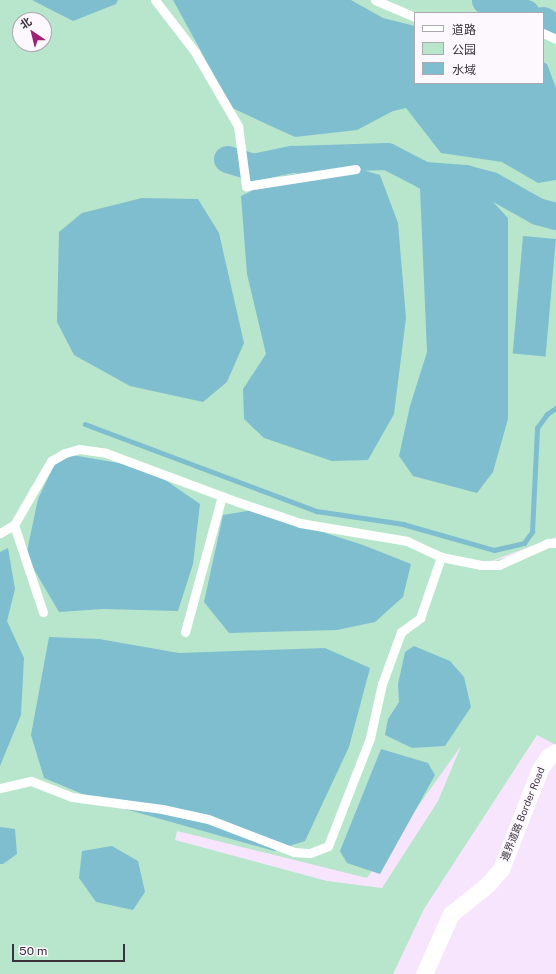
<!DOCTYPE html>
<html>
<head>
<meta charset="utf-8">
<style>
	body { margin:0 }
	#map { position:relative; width:556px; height:974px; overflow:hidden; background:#f7e5fd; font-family:"Public Sans","Noto Sans SC",sans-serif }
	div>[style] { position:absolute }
	.green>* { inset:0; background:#b8e6cc }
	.water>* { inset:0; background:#7ebecf; transform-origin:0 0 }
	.stream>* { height:4.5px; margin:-2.25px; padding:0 2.25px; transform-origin:2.25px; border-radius:2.25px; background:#7ebecf }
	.river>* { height:27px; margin:-13.5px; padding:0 13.5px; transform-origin:13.5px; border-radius:13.5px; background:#7ebecf }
	.lane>* { height:9px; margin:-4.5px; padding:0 4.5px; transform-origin:4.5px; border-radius:4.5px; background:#fff }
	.street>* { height:17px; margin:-8.5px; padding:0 8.5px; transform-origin:8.5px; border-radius:8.5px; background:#fff }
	span { translate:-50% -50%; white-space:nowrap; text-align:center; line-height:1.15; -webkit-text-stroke:4px #fcf8fe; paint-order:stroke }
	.street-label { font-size:10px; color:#3a313c }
	.legend { position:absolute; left:414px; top:12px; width:130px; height:72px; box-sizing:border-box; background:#fcf8fe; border:1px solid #aea8b0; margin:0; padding:5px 7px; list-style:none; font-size:12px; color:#3a313c }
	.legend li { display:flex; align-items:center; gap:8px; height:20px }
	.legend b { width:20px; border:1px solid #aea8b0 }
	.north { position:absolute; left:12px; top:12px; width:40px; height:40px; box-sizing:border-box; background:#fcf8fe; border:1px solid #aea8b0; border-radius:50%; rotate:325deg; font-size:11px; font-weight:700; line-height:16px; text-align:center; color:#3a313c }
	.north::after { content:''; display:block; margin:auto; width:14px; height:18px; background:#9f2175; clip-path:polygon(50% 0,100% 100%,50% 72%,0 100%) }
	.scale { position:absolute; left:12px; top:944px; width:113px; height:18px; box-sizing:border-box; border:2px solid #3a313c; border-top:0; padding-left:5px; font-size:12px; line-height:14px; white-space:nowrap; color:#3a313c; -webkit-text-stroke:3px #fcf8fe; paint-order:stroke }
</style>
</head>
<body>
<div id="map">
	<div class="green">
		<i style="clip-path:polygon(evenodd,0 0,556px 0,556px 537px,486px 563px,556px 544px,556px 745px,537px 735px,424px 909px,393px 974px,0 974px,0 0,415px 13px,543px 13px,543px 83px,415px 83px,415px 13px,0 0,20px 20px,44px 20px,44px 44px,20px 44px,20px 20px,0 0,461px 746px,438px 801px,382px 888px,327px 881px,175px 840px,177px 831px,367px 878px,461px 746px)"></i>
	</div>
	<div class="water">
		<i style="clip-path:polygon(32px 0,118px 0,116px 4px,73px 21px)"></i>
		<i style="clip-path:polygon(173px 0,351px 0,383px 18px,415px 26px,415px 83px,543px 83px,543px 62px,547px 64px,556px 88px,556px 180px,538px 183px,502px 162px,441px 153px,406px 108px,393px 111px,357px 130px,295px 137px,232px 108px)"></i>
		<i style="clip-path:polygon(345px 165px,380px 175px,398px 223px,406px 318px,394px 414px,368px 460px,332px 461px,264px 438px,244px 419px,243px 389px,266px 354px,247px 274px,241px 196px,283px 176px)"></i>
		<i style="clip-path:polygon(420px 188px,481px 189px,508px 218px,508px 419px,493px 472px,477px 493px,413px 476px,399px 456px,410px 406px,427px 352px)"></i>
		<i style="clip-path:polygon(142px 198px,198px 199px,219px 233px,244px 343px,227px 382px,203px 402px,130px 386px,74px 355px,57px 322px,59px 232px,82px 213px)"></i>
		<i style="left:523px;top:236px;width:33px;height:118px;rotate:5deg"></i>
		<i style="clip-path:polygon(60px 453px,148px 468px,200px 504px,193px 564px,178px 611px,103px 609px,59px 612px,26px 556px,38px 499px)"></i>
		<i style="clip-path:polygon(253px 510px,363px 545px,411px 564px,403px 597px,375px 622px,337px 630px,229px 633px,204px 602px,223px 515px)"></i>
		<i style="clip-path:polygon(8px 548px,15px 589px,7px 621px,24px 658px,21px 715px,0 766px,0 552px)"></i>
		<i style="clip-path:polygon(49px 637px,99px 639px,179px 653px,325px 648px,370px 668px,349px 747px,305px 841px,274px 851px,104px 803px,44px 778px,31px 735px)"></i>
		<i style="clip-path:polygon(414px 646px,450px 661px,464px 677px,471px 707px,445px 746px,412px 748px,385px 735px,388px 719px,399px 702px,398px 684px,405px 652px)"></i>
		<i style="clip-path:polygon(381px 749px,428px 763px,435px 775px,380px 874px,347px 863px,340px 851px)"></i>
		<i style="clip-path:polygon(0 827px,15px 829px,17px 854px,3px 864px,0 864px)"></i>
		<i style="clip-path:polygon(112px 846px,138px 861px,145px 892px,133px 910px,96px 902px,79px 878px,82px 851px)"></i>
	</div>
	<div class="stream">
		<i style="left:85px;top:424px;width:248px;rotate:20.6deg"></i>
		<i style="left:317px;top:511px;width:87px;rotate:8.6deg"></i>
		<i style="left:403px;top:524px;width:95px;rotate:15.9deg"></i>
		<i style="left:494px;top:550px;width:31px;rotate:-13deg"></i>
		<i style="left:524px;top:543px;width:14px;rotate:-54deg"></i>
		<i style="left:532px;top:532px;width:104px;rotate:-87.2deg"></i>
		<i style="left:537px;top:428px;width:17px;rotate:-54deg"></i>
		<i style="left:547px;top:414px;width:11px;rotate:-34deg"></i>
	</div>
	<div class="river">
		<i style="left:485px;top:0;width:43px;rotate:17.6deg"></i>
		<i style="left:543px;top:20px;width:15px;rotate:32deg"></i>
		<i style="left:227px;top:159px;width:27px;rotate:17deg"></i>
		<i style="left:253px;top:167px;width:40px;rotate:-12deg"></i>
		<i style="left:292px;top:159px;width:95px;rotate:-1.8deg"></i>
		<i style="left:387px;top:156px;width:42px;rotate:27.2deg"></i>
		<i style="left:424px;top:175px;width:41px;rotate:4.2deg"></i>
		<i style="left:465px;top:178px;width:27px;rotate:15deg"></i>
		<i style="left:491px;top:185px;width:53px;rotate:29.5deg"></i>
		<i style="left:537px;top:211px;width:20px;rotate:15deg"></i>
	</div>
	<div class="lane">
		<i style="left:155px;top:0;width:66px;rotate:52.4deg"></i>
		<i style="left:195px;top:52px;width:86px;rotate:59.8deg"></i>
		<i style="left:238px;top:126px;width:61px;rotate:82.4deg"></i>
		<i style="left:246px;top:186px;width:111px;rotate:-8.8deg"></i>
		<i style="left:375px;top:0;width:43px;rotate:23deg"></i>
		<i style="left:543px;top:33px;width:14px;rotate:25deg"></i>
		<i style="left:14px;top:525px;width:92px;rotate:71.6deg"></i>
		<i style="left:0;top:533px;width:16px;rotate:-30deg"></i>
		<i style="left:14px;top:525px;width:74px;rotate:-60deg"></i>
		<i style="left:51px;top:461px;width:16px;rotate:-30deg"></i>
		<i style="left:65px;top:453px;width:15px;rotate:-16deg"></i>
		<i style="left:79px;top:449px;width:27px;rotate:8deg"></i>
		<i style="left:106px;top:453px;width:141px;rotate:20.4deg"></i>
		<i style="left:238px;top:502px;width:65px;rotate:18.7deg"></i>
		<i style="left:300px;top:523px;width:109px;rotate:9.5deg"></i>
		<i style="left:407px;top:541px;width:38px;rotate:25deg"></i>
		<i style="left:441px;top:557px;width:41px;rotate:11.3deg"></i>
		<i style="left:481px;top:565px;width:18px"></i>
		<i style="left:499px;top:565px;width:54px;rotate:-24.2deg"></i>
		<i style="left:548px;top:543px;width:8px"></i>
		<i style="left:185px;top:632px;width:141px;rotate:-74.8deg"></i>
		<i style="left:0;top:788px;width:32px;rotate:-13deg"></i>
		<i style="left:31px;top:781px;width:44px;rotate:21.3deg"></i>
		<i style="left:72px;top:797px;width:91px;rotate:7.6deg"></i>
		<i style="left:162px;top:809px;width:47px;rotate:12.3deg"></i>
		<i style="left:208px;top:819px;width:92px;rotate:21deg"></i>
		<i style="left:294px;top:852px;width:16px;rotate:4deg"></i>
		<i style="left:310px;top:853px;width:19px;rotate:-21deg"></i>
		<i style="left:328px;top:846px;width:116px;rotate:-68.7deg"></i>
		<i style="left:370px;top:738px;width:55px;rotate:-77.5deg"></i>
		<i style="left:382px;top:684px;width:55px;rotate:-69.9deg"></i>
		<i style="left:401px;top:632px;width:24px;rotate:-36deg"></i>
		<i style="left:420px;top:618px;width:65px;rotate:-71deg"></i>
	</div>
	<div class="street">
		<i style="left:424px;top:974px;width:66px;rotate:-65.8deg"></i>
		<i style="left:451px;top:914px;width:48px;rotate:-39deg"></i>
		<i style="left:488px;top:884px;width:20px;rotate:-49deg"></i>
		<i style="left:501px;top:869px;width:107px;rotate:-68.7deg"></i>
		<i style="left:540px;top:769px;width:14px;rotate:-56deg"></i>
		<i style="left:548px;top:757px;width:9px;rotate:-32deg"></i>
	</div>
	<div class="street-label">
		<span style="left:523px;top:814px;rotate:-68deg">邊界道路 Border Road</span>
	</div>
	<ul class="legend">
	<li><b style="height:5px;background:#fff"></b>道路</li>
	<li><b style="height:11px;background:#b8e6cc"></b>公园</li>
	<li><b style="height:11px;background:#7ebecf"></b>水域</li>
	</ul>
	<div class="north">北</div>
	<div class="scale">50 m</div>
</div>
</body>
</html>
